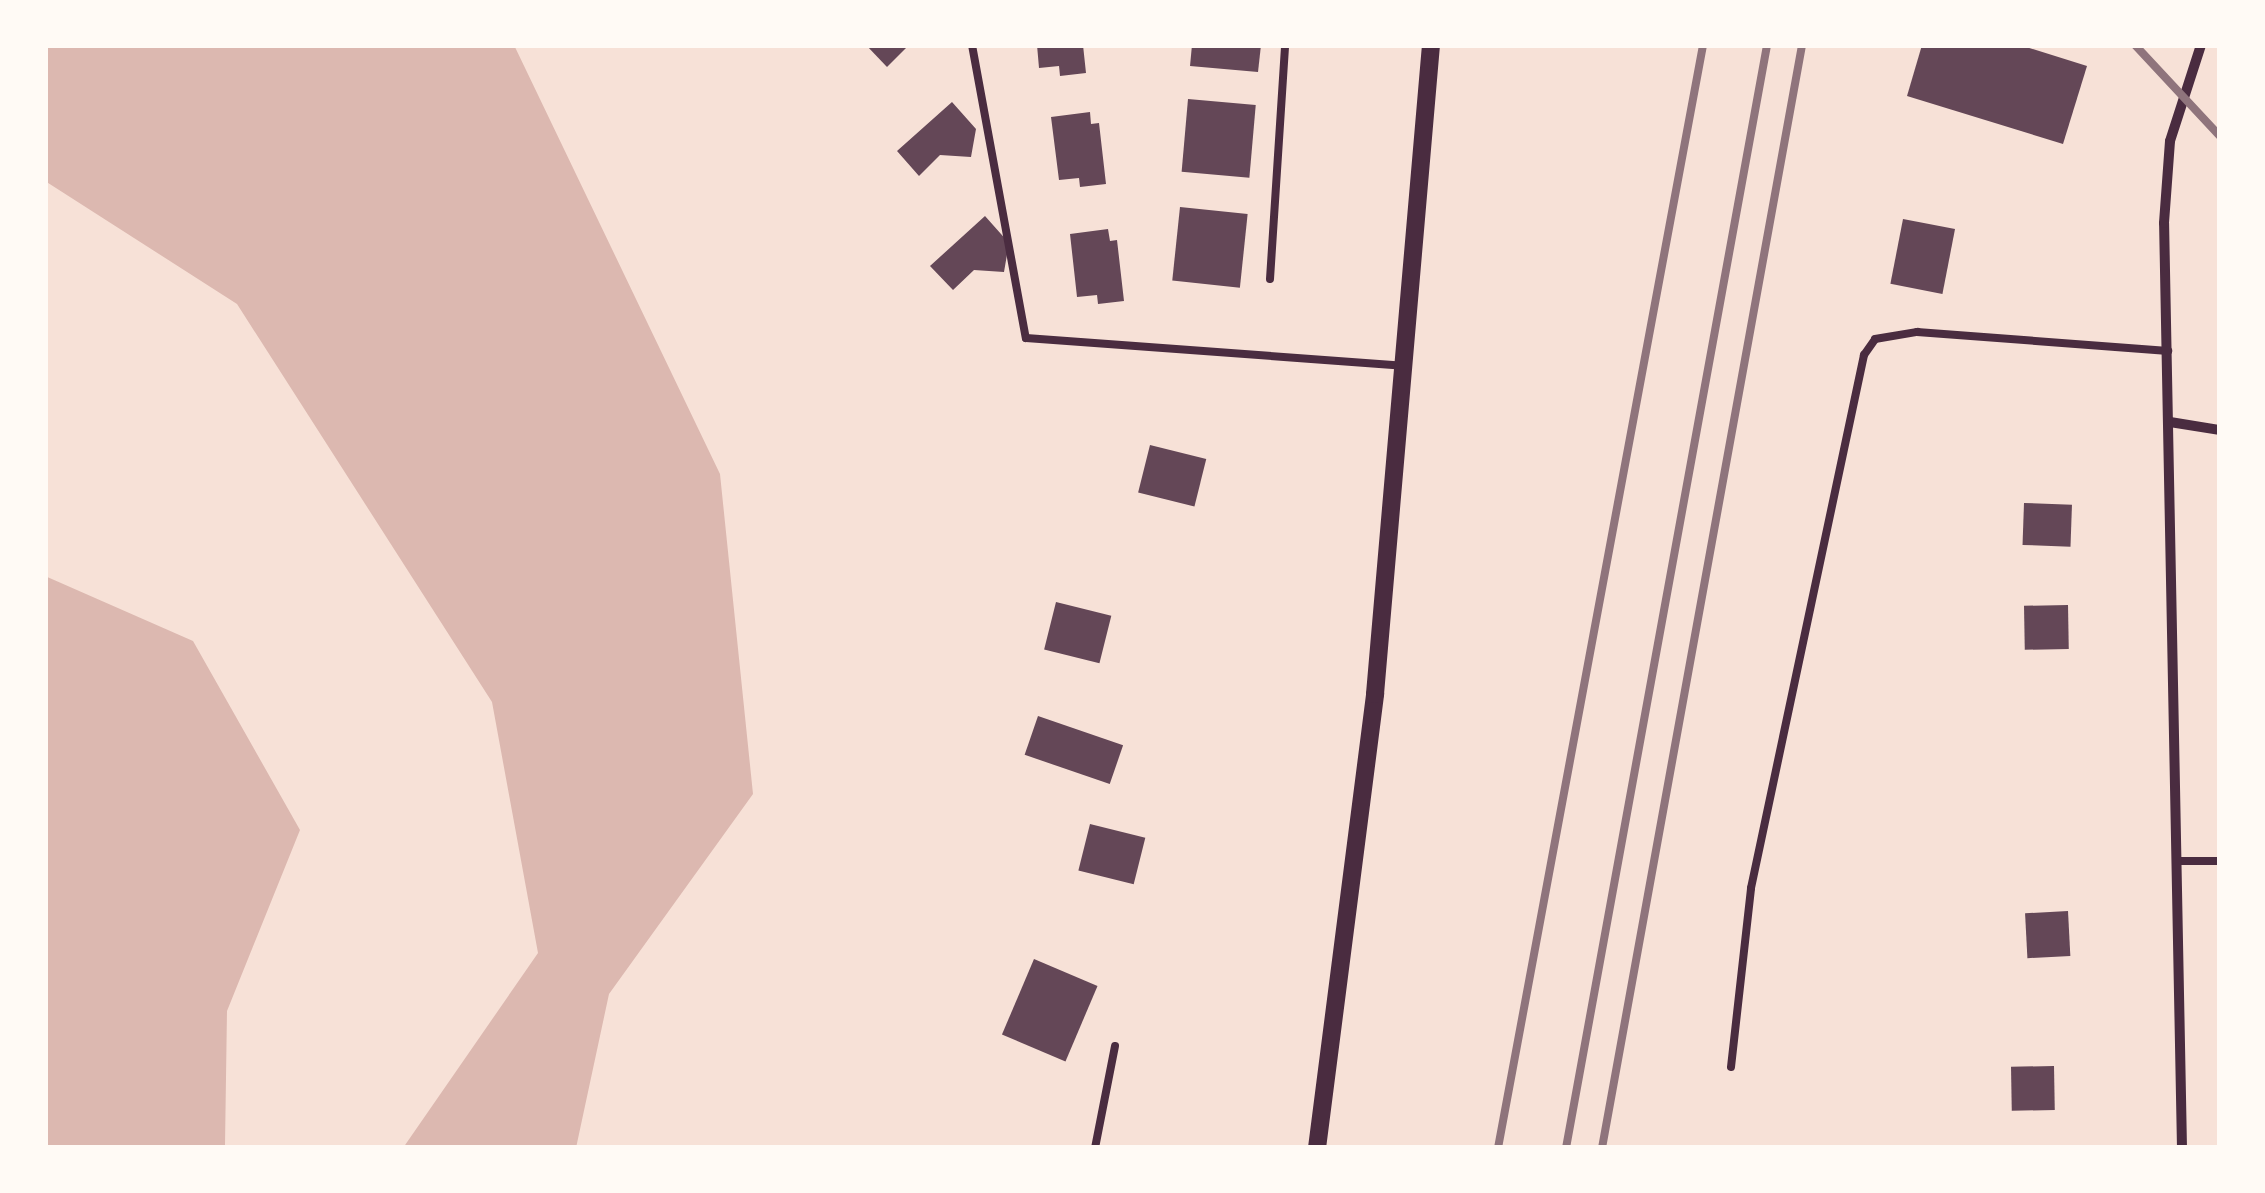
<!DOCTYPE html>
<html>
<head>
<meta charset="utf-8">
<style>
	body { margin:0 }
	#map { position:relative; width:2265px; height:1193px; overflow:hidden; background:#f7e1d7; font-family:Commissioner,sans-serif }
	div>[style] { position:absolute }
	.water>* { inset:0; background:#dcb8b0 }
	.building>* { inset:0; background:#644757; transform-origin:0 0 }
	.service>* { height:8px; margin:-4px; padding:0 4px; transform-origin:4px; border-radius:4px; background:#4a2c40 }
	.minor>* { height:10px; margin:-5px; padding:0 5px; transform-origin:5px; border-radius:5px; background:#4a2c40 }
	.tertiary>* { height:18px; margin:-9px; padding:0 9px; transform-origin:9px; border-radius:9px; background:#4a2c40 }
	.rail>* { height:8px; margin:-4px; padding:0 4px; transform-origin:4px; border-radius:4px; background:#8f747c }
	span { translate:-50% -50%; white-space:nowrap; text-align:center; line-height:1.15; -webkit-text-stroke:8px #fffaf5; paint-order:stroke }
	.frame { position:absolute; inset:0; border:48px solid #fffaf5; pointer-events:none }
</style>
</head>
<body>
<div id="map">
	<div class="water">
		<i style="clip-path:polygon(45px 45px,514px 45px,720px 474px,753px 794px,609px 994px,576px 1148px,403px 1148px,538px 953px,492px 702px,237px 304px,45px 181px)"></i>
		<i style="clip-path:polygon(45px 576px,193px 641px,300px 830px,227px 1011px,225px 1145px,232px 1148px,45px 1148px)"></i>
	</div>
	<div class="building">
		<i style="clip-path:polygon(866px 45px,909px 45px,887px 67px)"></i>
		<i style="clip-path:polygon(1037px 45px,1083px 45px,1086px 73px,1060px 76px,1059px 66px,1039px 68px)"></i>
		<i style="clip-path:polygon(1192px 45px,1261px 45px,1258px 72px,1190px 66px)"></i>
		<i style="clip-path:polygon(1922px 45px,2020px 45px,2087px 66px,2063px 144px,1907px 96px)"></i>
		<i style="left:1188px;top:99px;width:68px;height:73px;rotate:5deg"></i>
		<i style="clip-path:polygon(952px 102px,976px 129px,971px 157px,940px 155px,919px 176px,897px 151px)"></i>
		<i style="clip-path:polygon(1090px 112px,1091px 124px,1099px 123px,1106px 184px,1080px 187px,1079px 178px,1059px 180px,1051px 117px)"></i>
		<i style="left:1180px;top:207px;width:68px;height:74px;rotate:6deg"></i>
		<i style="clip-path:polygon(985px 216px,1009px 243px,1004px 272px,974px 270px,953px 290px,930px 266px)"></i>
		<i style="left:1903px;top:219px;width:53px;height:66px;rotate:11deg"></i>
		<i style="clip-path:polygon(1108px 229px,1110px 241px,1117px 240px,1124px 301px,1098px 304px,1097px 295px,1077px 297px,1070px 234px)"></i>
		<i style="left:1150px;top:445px;width:58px;height:49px;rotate:14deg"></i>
		<i style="left:2024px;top:503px;width:48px;height:42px;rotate:2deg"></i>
		<i style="left:1056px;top:602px;width:57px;height:49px;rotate:14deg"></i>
		<i style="left:2068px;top:605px;width:44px;height:44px;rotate:89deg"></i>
		<i style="left:1038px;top:716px;width:90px;height:41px;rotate:19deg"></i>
		<i style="left:1090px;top:824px;width:57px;height:48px;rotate:14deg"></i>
		<i style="left:2068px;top:911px;width:45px;height:43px;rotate:87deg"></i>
		<i style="left:1034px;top:959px;width:69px;height:82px;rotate:23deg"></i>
		<i style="left:2054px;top:1066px;width:44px;height:43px;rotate:89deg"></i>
	</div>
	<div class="service">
		<i style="left:972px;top:45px;width:298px;rotate:79.6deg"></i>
		<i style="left:1026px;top:338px;width:378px;rotate:4.2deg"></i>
		<i style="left:1270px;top:279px;width:234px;rotate:-86.3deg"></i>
		<i style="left:2176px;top:861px;width:44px"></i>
		<i style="left:1731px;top:1067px;width:180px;rotate:-83.6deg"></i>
		<i style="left:1751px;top:888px;width:545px;rotate:-78.03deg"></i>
		<i style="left:1864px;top:355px;width:19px;rotate:-55deg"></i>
		<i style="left:1875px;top:339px;width:43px;rotate:-9.5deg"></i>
		<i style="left:1917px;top:332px;width:252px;rotate:4.3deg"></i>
		<i style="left:1095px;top:1148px;width:104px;rotate:-78.9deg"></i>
	</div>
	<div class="minor">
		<i style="left:2170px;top:422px;width:51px;rotate:9.1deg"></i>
		<i style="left:2182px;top:1148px;width:925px;rotate:-91.11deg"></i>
		<i style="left:2164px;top:223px;width:82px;rotate:-85.8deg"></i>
		<i style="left:2170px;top:141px;width:101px;rotate:-72.1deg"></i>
	</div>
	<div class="tertiary">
		<i style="left:1317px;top:1148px;width:458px;rotate:-82.7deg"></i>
		<i style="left:1375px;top:694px;width:651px;rotate:-85.07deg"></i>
	</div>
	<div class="rail">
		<i style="left:2135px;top:45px;width:125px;rotate:47deg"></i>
		<i style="left:1498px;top:1148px;width:1122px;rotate:-79.47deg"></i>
		<i style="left:1566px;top:1148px;width:1121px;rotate:-79.67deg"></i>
		<i style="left:1602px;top:1148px;width:1121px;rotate:-79.72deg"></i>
	</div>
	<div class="frame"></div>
</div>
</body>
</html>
